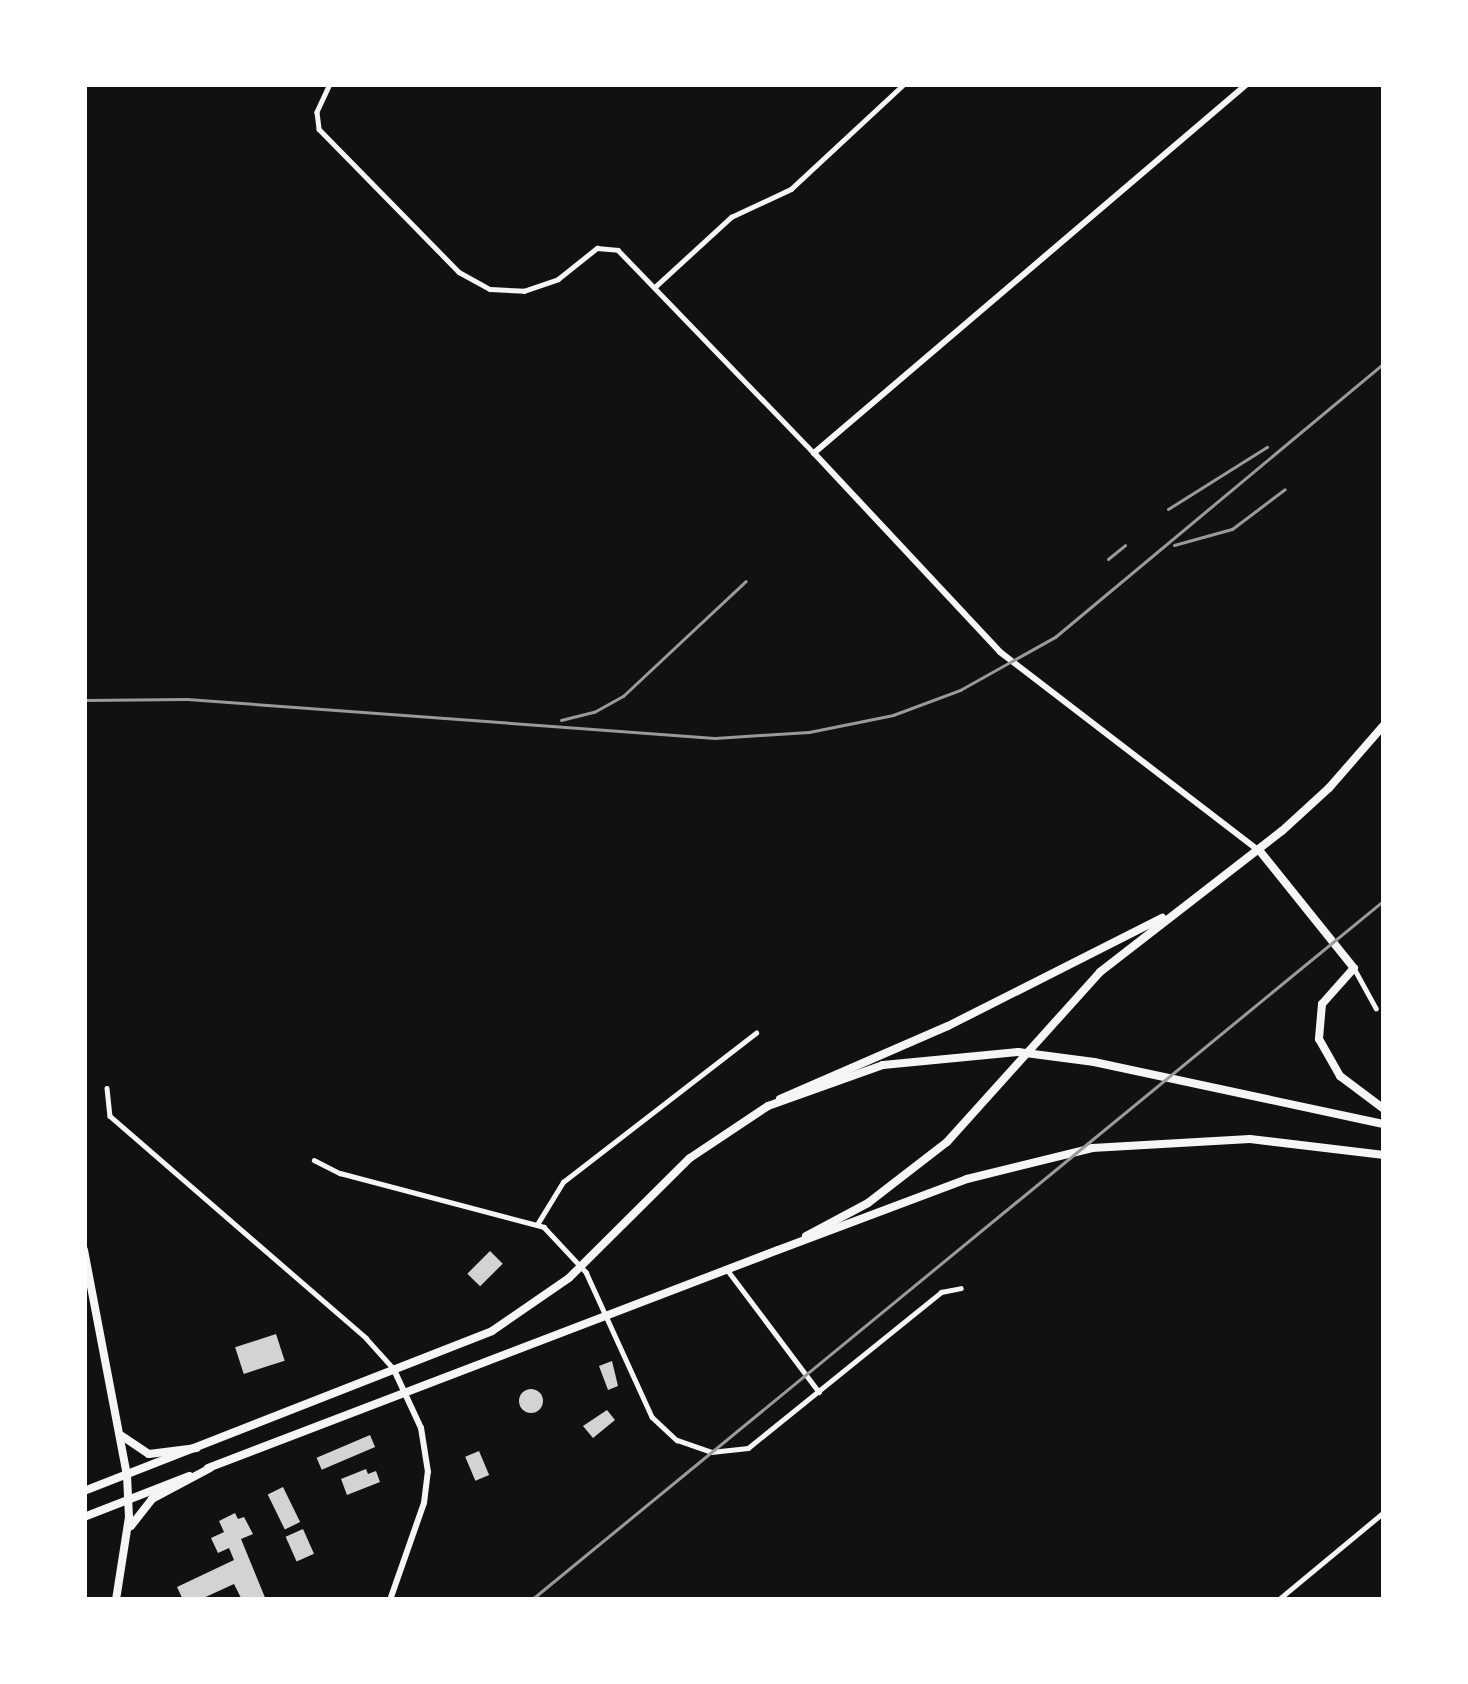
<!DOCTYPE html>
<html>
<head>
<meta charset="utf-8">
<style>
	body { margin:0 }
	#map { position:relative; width:1468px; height:1684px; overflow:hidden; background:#111; font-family:"Fira Sans Condensed",sans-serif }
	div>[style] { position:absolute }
	.building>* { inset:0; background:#d3d3d3; transform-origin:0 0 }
	.round { border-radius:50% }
	.minor>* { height:4.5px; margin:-2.25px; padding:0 2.25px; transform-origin:2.25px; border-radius:2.25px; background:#f5f5f5 }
	.tertiary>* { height:6px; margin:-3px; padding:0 3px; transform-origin:3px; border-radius:3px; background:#f5f5f5 }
	.primary>* { height:8px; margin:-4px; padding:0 4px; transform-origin:4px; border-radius:4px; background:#f5f5f5 }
	.trunk>* { height:8px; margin:-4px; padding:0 4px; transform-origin:4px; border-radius:4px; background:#f5f5f5 }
	.motorway>* { height:8px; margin:-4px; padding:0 4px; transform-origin:4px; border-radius:4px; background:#f5f5f5 }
	.rail>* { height:3px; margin:-1.5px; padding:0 1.5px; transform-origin:1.5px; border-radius:1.5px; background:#9a9a9a }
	span { translate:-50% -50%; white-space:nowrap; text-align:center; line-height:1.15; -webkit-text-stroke:9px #fff; paint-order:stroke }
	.frame { position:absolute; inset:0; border:87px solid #fff; pointer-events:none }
</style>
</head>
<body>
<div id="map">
	<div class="building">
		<i style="left:490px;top:1251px;width:18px;height:32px;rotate:45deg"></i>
		<i style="left:276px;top:1334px;width:28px;height:43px;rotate:72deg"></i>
		<i style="clip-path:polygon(612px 1361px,618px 1386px,608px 1390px,599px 1366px)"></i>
		<i class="round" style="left:519px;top:1389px;width:24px;height:24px"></i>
		<i style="clip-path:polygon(607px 1410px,615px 1420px,593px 1438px,583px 1426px)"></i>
		<i style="left:370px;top:1435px;width:13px;height:58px;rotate:67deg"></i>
		<i style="left:479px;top:1451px;width:26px;height:15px;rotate:67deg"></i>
		<i style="clip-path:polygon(366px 1469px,368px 1474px,376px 1471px,380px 1482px,347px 1495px,341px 1479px)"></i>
		<i style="left:283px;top:1487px;width:39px;height:17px;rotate:64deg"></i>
		<i style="clip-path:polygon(235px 1513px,238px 1519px,244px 1517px,253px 1534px,241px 1539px,266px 1600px,242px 1600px,234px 1584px,199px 1600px,183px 1600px,177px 1587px,234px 1560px,229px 1548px,218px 1553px,211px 1538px,224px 1532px,219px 1521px)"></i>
		<i style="left:303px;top:1529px;width:27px;height:19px;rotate:66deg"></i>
	</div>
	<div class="minor">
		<i style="left:330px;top:84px;width:31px;rotate:115deg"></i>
		<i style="left:317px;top:112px;width:17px;rotate:83deg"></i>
		<i style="left:319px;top:129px;width:200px;rotate:45.6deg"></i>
		<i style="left:459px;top:272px;width:35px;rotate:29deg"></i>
		<i style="left:490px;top:289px;width:34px;rotate:3deg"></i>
		<i style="left:524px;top:291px;width:36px;rotate:-19deg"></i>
		<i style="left:558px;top:279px;width:50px;rotate:-38.5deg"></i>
		<i style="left:597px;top:248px;width:21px;rotate:5deg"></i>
		<i style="left:618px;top:250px;width:281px;rotate:46deg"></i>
		<i style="left:656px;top:286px;width:102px;rotate:-42.6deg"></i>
		<i style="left:731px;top:217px;width:66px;rotate:-25deg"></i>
		<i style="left:791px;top:189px;width:154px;rotate:-42.9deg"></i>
		<i style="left:1354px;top:968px;width:46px;rotate:61.2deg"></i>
		<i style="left:107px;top:1088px;width:28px;rotate:84deg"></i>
		<i style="left:110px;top:1116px;width:339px;rotate:40.9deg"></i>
		<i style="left:366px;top:1338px;width:40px;rotate:48deg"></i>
		<i style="left:314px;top:1160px;width:29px;rotate:27deg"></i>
		<i style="left:340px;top:1173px;width:211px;rotate:14.8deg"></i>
		<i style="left:544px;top:1227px;width:62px;rotate:47deg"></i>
		<i style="left:586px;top:1272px;width:159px;rotate:65.5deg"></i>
		<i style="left:652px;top:1417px;width:34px;rotate:43deg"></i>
		<i style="left:677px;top:1440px;width:36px;rotate:19deg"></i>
		<i style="left:711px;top:1452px;width:37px;rotate:-6deg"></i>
		<i style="left:748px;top:1448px;width:248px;rotate:-38.9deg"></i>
		<i style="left:941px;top:1292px;width:20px;rotate:-11deg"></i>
		<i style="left:538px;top:1223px;width:48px;rotate:-58.6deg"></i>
		<i style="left:563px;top:1182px;width:244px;rotate:-37.7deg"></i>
		<i style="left:729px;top:1272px;width:150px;rotate:53.1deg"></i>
		<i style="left:1278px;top:1600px;width:138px;rotate:-39.7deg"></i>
	</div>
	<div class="tertiary">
		<i style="left:1247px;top:84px;width:569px;rotate:139.56deg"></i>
		<i style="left:814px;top:453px;width:272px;rotate:46.9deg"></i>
		<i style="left:1000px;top:652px;width:325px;rotate:37.5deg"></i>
		<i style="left:390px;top:1600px;width:103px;rotate:-70.7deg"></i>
		<i style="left:424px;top:1503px;width:31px;rotate:-83deg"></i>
		<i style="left:428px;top:1472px;width:45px;rotate:-99deg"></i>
		<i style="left:421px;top:1428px;width:62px;rotate:-114.9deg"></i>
	</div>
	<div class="primary">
		<i style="left:1259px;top:850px;width:151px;rotate:51.2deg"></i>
		<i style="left:780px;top:1099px;width:183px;rotate:-23.5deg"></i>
		<i style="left:948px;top:1026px;width:240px;rotate:-26.8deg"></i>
		<i style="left:806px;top:1236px;width:70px;rotate:-28deg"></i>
		<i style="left:868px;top:1203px;width:100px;rotate:-37.7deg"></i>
		<i style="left:947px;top:1142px;width:229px;rotate:-48deg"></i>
		<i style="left:1100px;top:972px;width:230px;rotate:-37.8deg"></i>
		<i style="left:1282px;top:831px;width:64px;rotate:-42.5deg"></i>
		<i style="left:1329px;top:788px;width:84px;rotate:-48.9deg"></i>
	</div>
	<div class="trunk">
		<i style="left:208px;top:1468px;width:610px;rotate:-20.93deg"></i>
		<i style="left:84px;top:1491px;width:438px;rotate:-21.4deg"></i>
		<i style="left:492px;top:1331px;width:93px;rotate:-34.5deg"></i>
		<i style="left:569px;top:1278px;width:170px;rotate:-44.8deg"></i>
		<i style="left:690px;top:1158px;width:94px;rotate:-33.7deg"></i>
		<i style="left:84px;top:1517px;width:113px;rotate:-21.3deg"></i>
	</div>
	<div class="motorway">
		<i style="left:1354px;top:968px;width:48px;rotate:131.6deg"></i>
		<i style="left:1322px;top:1004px;width:35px;rotate:95deg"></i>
		<i style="left:1319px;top:1039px;width:43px;rotate:60.4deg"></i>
		<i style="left:1340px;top:1076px;width:55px;rotate:36.9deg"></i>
		<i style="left:768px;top:1106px;width:122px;rotate:-19.6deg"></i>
		<i style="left:883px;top:1065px;width:136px;rotate:-5.5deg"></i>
		<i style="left:1018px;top:1052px;width:77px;rotate:7.5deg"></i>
		<i style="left:1094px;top:1062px;width:297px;rotate:12.1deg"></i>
		<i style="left:84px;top:1250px;width:229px;rotate:79.2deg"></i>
		<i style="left:127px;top:1475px;width:42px;rotate:87.3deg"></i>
		<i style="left:129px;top:1517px;width:84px;rotate:98.9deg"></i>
		<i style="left:778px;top:1250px;width:202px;rotate:-20.6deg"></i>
		<i style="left:967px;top:1179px;width:129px;rotate:-13.9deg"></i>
		<i style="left:1092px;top:1148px;width:158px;rotate:-3.3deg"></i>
		<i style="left:1250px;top:1139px;width:135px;rotate:6.8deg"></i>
		<i style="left:122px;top:1436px;width:32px;rotate:34deg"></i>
		<i style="left:149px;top:1454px;width:48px;rotate:-7.1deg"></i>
		<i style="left:131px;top:1526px;width:34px;rotate:-52deg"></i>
		<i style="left:152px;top:1499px;width:66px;rotate:-28.1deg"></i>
	</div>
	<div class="rail">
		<i style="left:1168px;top:509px;width:117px;rotate:-32.1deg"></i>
		<i style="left:1174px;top:545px;width:60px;rotate:-15.4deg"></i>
		<i style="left:1232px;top:529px;width:66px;rotate:-37deg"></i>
		<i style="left:1108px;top:559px;width:22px;rotate:-39deg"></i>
		<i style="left:84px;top:700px;width:103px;rotate:-0.6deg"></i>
		<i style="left:187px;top:699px;width:529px;rotate:4.22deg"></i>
		<i style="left:715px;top:738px;width:94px;rotate:-3.7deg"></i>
		<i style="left:809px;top:732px;width:86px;rotate:-11.4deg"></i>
		<i style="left:893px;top:715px;width:72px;rotate:-20.5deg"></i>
		<i style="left:960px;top:690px;width:109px;rotate:-29.2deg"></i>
		<i style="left:1055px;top:637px;width:428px;rotate:-39.8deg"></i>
		<i style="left:561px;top:720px;width:34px;rotate:-14deg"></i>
		<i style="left:594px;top:712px;width:33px;rotate:-29deg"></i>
		<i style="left:623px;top:696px;width:168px;rotate:-43.1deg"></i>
		<i style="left:531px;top:1600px;width:1103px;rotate:-39.37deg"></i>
	</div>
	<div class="frame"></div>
</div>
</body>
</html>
